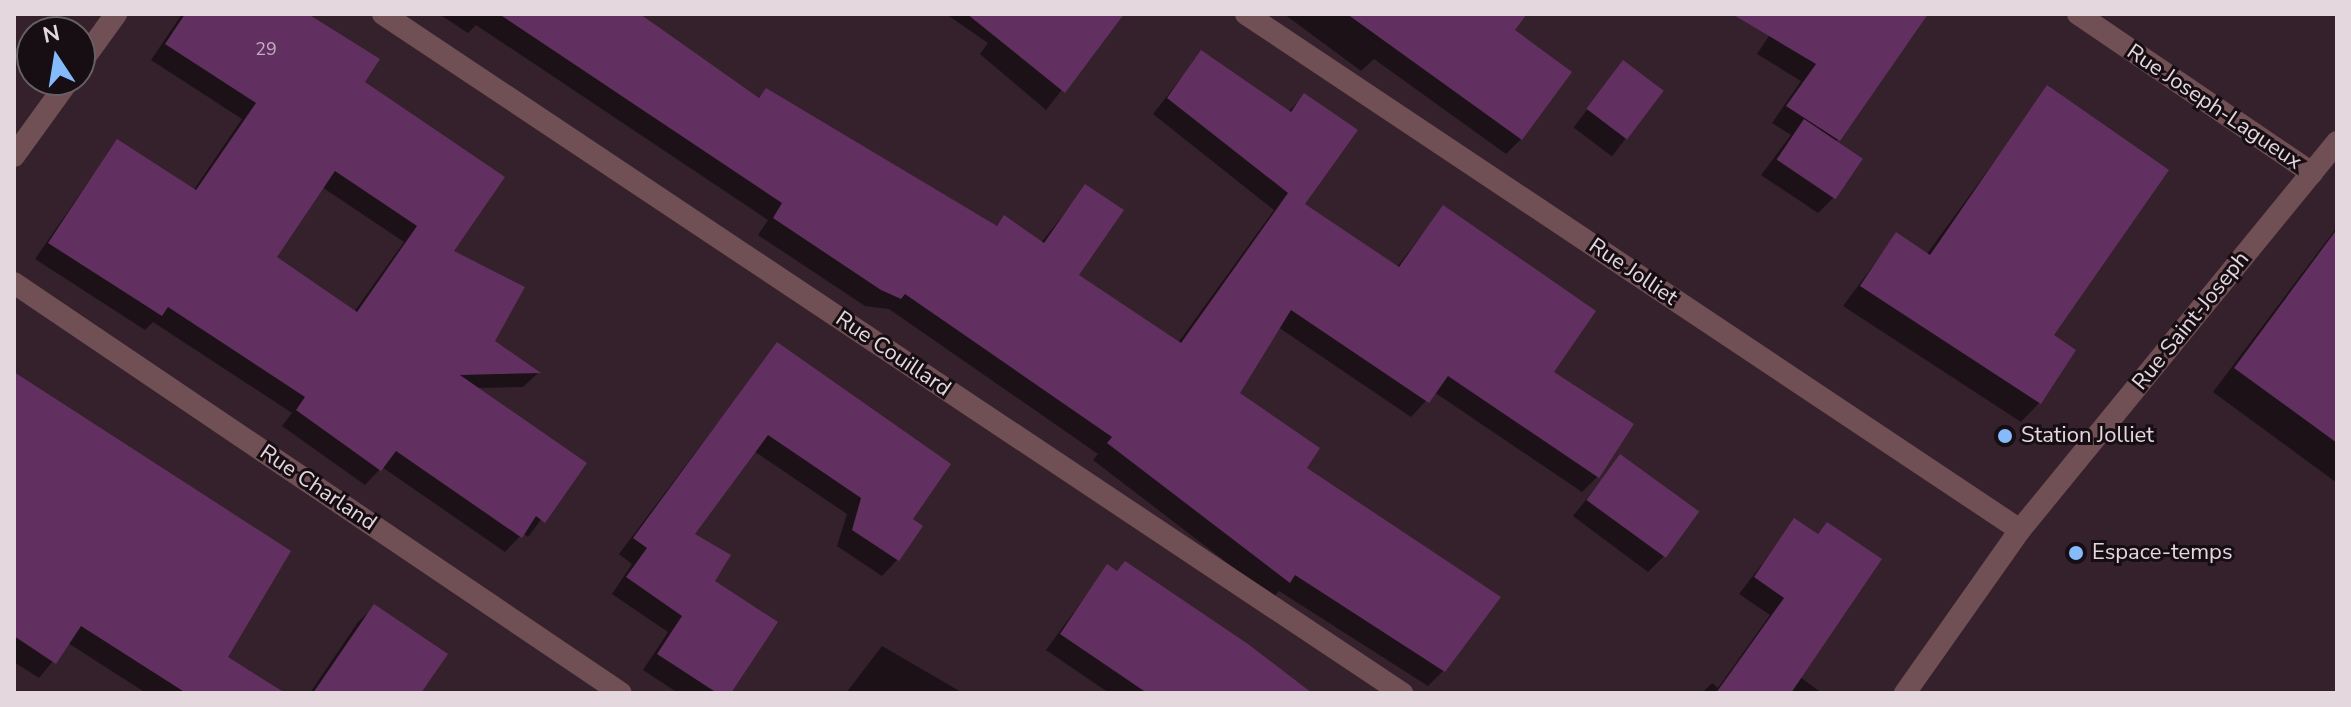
<!DOCTYPE html>
<html>
<head>
<meta charset="utf-8">
<style>
	body { margin:0 }
	#map { position:relative; width:2351px; height:707px; overflow:hidden; background:#34212b; font-family:"Nunito Sans",sans-serif }
	div>[style] { position:absolute }
	.shadow>* { inset:0; background:#0007; transform-origin:0 0 }
	.building>* { inset:0; background:#623060; transform-origin:0 0 }
	.minor>* { height:22px; margin:-11px; padding:0 11px; transform-origin:11px; border-radius:11px; background:#704f55 }
	.tertiary>* { height:22px; margin:-11px; padding:0 11px; transform-origin:11px; border-radius:11px; background:#704f55 }
	.dots>* { width:22px; height:22px; translate:-50% -50%; box-sizing:border-box; border:4px solid #160e12; border-radius:50% }
	span { translate:-50% -50%; white-space:nowrap; text-align:center; line-height:1.15; -webkit-text-stroke:6px #160e12; paint-order:stroke }
	.number-label { font-size:18px; color:#c4adbe }
	.number-label span { -webkit-text-stroke-width:0 }
	.street-label { font-size:22px; color:#e4d7dd }
	.poi-label { font-size:22px; color:#e4d7dd }
	.left { translate:0 -50%; text-align:left }
	.frame { position:absolute; inset:0; border:16px solid #e4d7dd; pointer-events:none }
	.north { position:absolute; left:16px; top:16px; width:80px; height:80px; box-sizing:border-box; background:#160e12; border:2px solid #685e63; border-radius:50%; rotate:348deg; font-size:22px; font-weight:700; line-height:32px; text-align:center; color:#e4d7dd }
	.north::after { content:''; display:block; margin:auto; width:28px; height:36px; background:#85bbfb; clip-path:polygon(50% 0,100% 100%,50% 72%,0 100%) }
</style>
</head>
<body>
<div id="map">
	<div class="shadow">
		<i style="clip-path:polygon(evenodd,182px 14px,274px 14px,362px 82px,493px 342px,538px 373px,523px 387px,476px 388px,584px 463px,528px 537px,523px 533px,505px 552px,382px 467px,365px 485px,282px 426px,292px 413px,153px 322px,145px 330px,35px 259px,117px 141px,193px 191px,242px 119px,151px 60px,182px 14px,322px 187px,404px 242px,354px 312px,274px 258px,322px 187px)"></i>
		<i style="clip-path:polygon(439px 14px,637px 14px,757px 99px,766px 90px,995px 227px,1004px 218px,1041px 243px,1086px 186px,1076px 275px,1178px 343px,1274px 210px,1153px 114px,1201px 53px,1288px 112px,1305px 95px,1302px 204px,1397px 267px,1443px 208px,1551px 372px,1598px 476px,1582px 492px,1434px 392px,1411px 417px,1278px 327px,1237px 394px,1304px 469px,1444px 670px,1428px 686px,1279px 591px,1273px 598px,1093px 460px,1098px 454px,889px 309px,865px 306px,758px 235px,768px 220px,476px 25px,468px 33px)"></i>
		<i style="clip-path:polygon(946px 14px,1122px 14px,1046px 110px,980px 54px,988px 43px)"></i>
		<i style="clip-path:polygon(1284px 14px,1512px 14px,1521px 139px,1506px 154px,1374px 59px,1361px 71px)"></i>
		<i style="clip-path:polygon(1770px 14px,1925px 14px,1835px 143px,1833px 198px,1818px 213px,1761px 175px,1791px 135px,1772px 123px,1801px 81px,1757px 54px,1779px 21px)"></i>
		<i style="left:1623px;top:62px;width:48px;height:82px;rotate:37deg"></i>
		<i style="clip-path:polygon(2048px 88px,2051px 336px,2039px 403px,2021px 422px,1843px 306px,1896px 235px,1926px 255px)"></i>
		<i style="clip-path:polygon(2337px 227px,2337px 483px,2213px 392px)"></i>
		<i style="clip-path:polygon(777px 344px,910px 520px,897px 560px,882px 576px,837px 546px,847px 514px,754px 451px,692px 535px,713px 581px,722px 693px,678px 693px,643px 670px,668px 632px,612px 594px,632px 564px,619px 554px)"></i>
		<i style="clip-path:polygon(14px 374px,226px 657px,281px 693px,146px 693px,68px 643px,39px 678px,14px 662px)"></i>
		<i style="clip-path:polygon(1620px 457px,1664px 556px,1648px 572px,1573px 516px)"></i>
		<i style="clip-path:polygon(1795px 521px,1816px 535px,1827px 525px,1800px 677px,1822px 693px,1702px 693px,1712px 683px,1718px 688px,1770px 615px,1739px 594px)"></i>
		<i style="clip-path:polygon(1107px 567px,1310px 693px,1109px 693px,1046px 650px)"></i>
		<i style="clip-path:polygon(374px 607px,419px 693px,310px 693px,358px 622px)"></i>
		<i style="clip-path:polygon(882px 646px,963px 693px,846px 693px)"></i>
	</div>
	<div class="building">
		<i style="clip-path:polygon(evenodd,185px 14px,308px 14px,380px 59px,365px 82px,505px 177px,454px 251px,525px 287px,495px 341px,541px 373px,460px 375px,587px 463px,545px 523px,536px 516px,522px 538px,396px 451px,381px 471px,296px 410px,305px 397px,168px 307px,162px 316px,48px 243px,117px 139px,196px 190px,256px 103px,165px 44px,185px 14px,335px 171px,417px 226px,357px 312px,277px 257px,335px 171px)"></i>
		<i style="clip-path:polygon(499px 14px,640px 14px,759px 98px,766px 88px,997px 226px,1004px 215px,1044px 243px,1085px 184px,1124px 210px,1079px 275px,1181px 343px,1288px 193px,1167px 98px,1201px 50px,1291px 112px,1304px 93px,1358px 130px,1305px 204px,1399px 267px,1443px 205px,1596px 311px,1554px 372px,1634px 424px,1599px 478px,1448px 376px,1429px 403px,1291px 310px,1240px 393px,1320px 448px,1307px 468px,1501px 597px,1445px 672px,1295px 575px,1290px 583px,1107px 443px,1112px 437px,905px 294px,901px 299px,881px 290px,773px 218px,782px 203px)"></i>
		<i style="clip-path:polygon(967px 14px,1124px 14px,1065px 93px)"></i>
		<i style="clip-path:polygon(1347px 14px,1527px 14px,1515px 30px,1572px 72px,1522px 140px)"></i>
		<i style="clip-path:polygon(1732px 14px,1928px 14px,1840px 141px,1786px 106px,1816px 64px)"></i>
		<i style="left:1623px;top:60px;width:51px;height:61px;rotate:37deg"></i>
		<i style="clip-path:polygon(2047px 85px,2169px 170px,2054px 335px,2076px 350px,2041px 404px,1860px 286px,1896px 232px,1930px 255px)"></i>
		<i style="left:1804px;top:119px;width:71px;height:49px;rotate:34deg"></i>
		<i style="clip-path:polygon(2337px 229px,2337px 443px,2234px 368px)"></i>
		<i style="clip-path:polygon(777px 342px,951px 464px,913px 519px,923px 526px,899px 561px,852px 530px,861px 498px,768px 435px,695px 534px,731px 555px,715px 581px,778px 622px,731px 693px,717px 693px,657px 654px,682px 616px,626px 577px,647px 548px,633px 538px)"></i>
		<i style="clip-path:polygon(14px 372px,291px 551px,228px 657px,285px 693px,186px 693px,81px 626px,56px 664px,14px 636px)"></i>
		<i style="left:1620px;top:454px;width:98px;height:57px;rotate:36deg"></i>
		<i style="clip-path:polygon(1794px 518px,1818px 534px,1827px 522px,1882px 559px,1791px 693px,1716px 693px,1784px 598px,1754px 577px)"></i>
		<i style="clip-path:polygon(1125px 561px,1248px 644px,1312px 693px,1147px 693px,1060px 634px,1107px 564px,1117px 571px)"></i>
		<i style="clip-path:polygon(374px 604px,448px 654px,421px 693px,313px 693px)"></i>
	</div>
	<div class="minor">
		<i style="left:383px;top:14px;width:1225px;rotate:33.68deg"></i>
		<i style="left:1246px;top:14px;width:930px;rotate:33.69deg"></i>
		<i style="left:2078px;top:14px;width:283px;rotate:34.2deg"></i>
		<i style="left:80px;top:64px;width:62px;rotate:-54.2deg"></i>
		<i style="left:14px;top:156px;width:94px;rotate:-54.1deg"></i>
		<i style="left:14px;top:283px;width:732px;rotate:34.04deg"></i>
	</div>
	<div class="tertiary">
		<i style="left:1905px;top:693px;width:199px;rotate:-54.8deg"></i>
		<i style="left:2020px;top:530px;width:501px;rotate:-50.75deg"></i>
	</div>
	<div class="dots">
		<i style="left:2005px;top:436px;background:#85bbfb"></i>
		<i style="left:2076px;top:553px;background:#85bbfb"></i>
	</div>
	<div class="number-label">
		<span style="left:266px;top:49px">29</span>
	</div>
	<div class="street-label">
		<span style="left:2214px;top:107px;rotate:34deg">Rue Joseph-Lagueux</span>
		<span style="left:1633px;top:272px;rotate:34deg">Rue Jolliet</span>
		<span style="left:2191px;top:321px;rotate:-51deg">Rue Saint-Joseph</span>
		<span style="left:893px;top:354px;rotate:34deg">Rue Couillard</span>
		<span style="left:318px;top:488px;rotate:34deg">Rue Charland</span>
	</div>
	<div class="poi-label">
		<span class="left" style="left:2021px;top:436px">Station Jolliet</span>
		<span class="left" style="left:2092px;top:553px">Espace-temps</span>
	</div>
	<div class="frame"></div>
	<div class="north">N</div>
</div>
</body>
</html>
